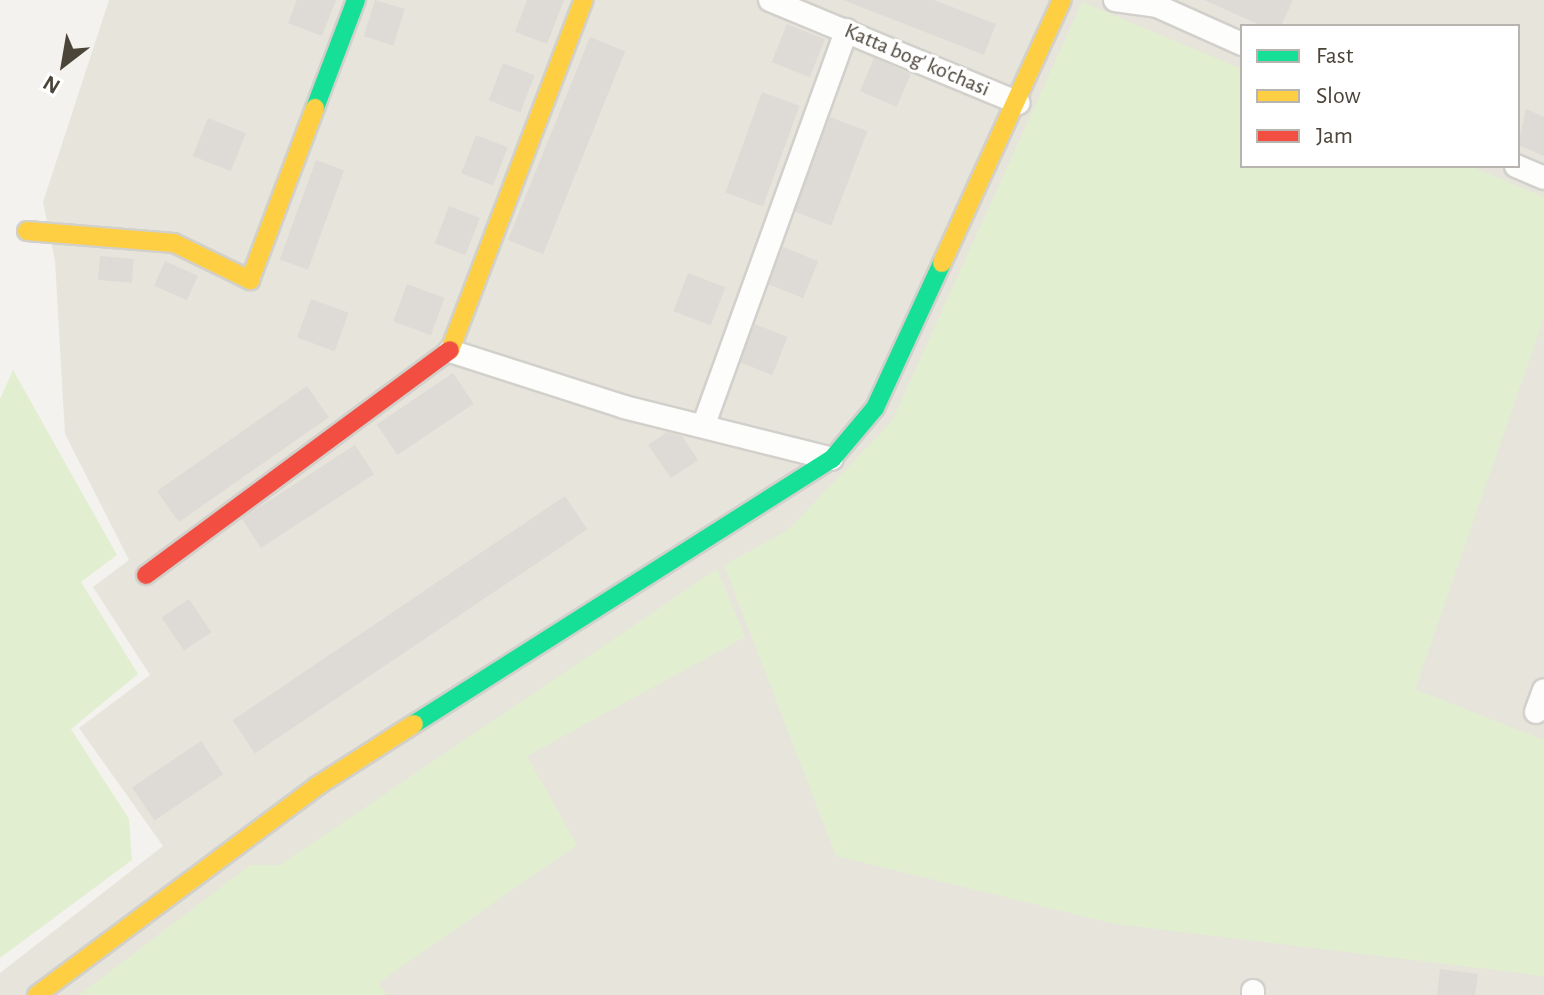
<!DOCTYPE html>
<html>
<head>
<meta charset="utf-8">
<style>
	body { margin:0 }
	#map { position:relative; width:1544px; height:995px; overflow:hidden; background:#f4f2ee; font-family:"Alegreya Sans",sans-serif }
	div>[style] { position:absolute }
	.residential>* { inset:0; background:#e7e4dc }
	.green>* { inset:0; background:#e1eecf }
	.building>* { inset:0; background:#dedbd6; transform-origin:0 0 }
	.roads { filter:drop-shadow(2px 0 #d2d0cb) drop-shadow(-2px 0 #d2d0cb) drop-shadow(0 2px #d2d0cb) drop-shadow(0 -2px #d2d0cb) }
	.street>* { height:22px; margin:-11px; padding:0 11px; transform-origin:11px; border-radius:11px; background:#fdfdfc }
	.fast>* { height:18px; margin:-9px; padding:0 9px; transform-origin:9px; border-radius:9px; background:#16e098 }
	.slow>* { height:18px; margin:-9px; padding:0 9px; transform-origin:9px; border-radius:9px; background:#ffcf43 }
	.jam>* { height:18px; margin:-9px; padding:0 9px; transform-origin:9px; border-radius:9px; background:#f24e42 }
	span { translate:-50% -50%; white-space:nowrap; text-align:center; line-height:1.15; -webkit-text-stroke:6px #fff; paint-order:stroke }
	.street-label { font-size:22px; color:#4b4439 }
	.legend { position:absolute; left:1240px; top:24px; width:280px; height:144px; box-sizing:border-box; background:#fff; border:2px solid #b7b4b0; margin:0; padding:10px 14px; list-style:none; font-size:24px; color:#4b4439 }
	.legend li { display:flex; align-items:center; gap:16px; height:40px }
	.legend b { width:40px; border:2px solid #b7b4b0 }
	.north { position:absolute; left:24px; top:24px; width:80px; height:80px; -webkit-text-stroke:6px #fff; paint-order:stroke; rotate:211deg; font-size:22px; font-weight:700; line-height:32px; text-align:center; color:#4b4439 }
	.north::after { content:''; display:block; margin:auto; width:28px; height:36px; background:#4b4439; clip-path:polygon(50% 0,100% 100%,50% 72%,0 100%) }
</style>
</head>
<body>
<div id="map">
	<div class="residential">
		<i style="clip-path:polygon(evenodd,109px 0,1544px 0,1544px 995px,0 995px,0 973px,163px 846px,79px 728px,150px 675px,93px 587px,129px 560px,65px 434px,55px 261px,43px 202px,109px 0,1242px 26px,1518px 26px,1518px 166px,1242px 166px,1242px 26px)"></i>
	</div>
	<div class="green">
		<i style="clip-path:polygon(1082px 2px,1242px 69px,1242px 166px,1470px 166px,1544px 197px,1544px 318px,1415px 689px,1544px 740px,1544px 976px,1115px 924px,836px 856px,724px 565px,788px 530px,892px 421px)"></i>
		<i style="clip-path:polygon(13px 370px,117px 555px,81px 582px,138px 674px,71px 729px,129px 819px,132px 860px,0 958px,0 399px)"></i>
		<i style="clip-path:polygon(717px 569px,745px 637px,527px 756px,577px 845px,378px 983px,387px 995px,79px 995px,250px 865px,280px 865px)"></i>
	</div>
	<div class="building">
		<i style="clip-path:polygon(297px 0,336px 0,322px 36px,288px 23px)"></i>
		<i style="left:375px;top:0;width:31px;height:38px;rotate:17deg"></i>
		<i style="clip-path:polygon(527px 0,564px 0,547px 44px,515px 32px)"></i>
		<i style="clip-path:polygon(843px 0,934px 0,996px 24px,984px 55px)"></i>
		<i style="clip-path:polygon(1204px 0,1293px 0,1281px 26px,1262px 26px)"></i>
		<i style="left:787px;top:24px;width:41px;height:41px;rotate:22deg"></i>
		<i style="left:590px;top:37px;width:38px;height:219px;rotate:22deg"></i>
		<i style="left:874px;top:58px;width:40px;height:36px;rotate:23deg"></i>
		<i style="left:503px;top:63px;width:34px;height:40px;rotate:21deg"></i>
		<i style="left:762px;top:92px;width:40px;height:107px;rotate:20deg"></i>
		<i style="clip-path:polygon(1526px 109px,1544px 117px,1544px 156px,1518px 145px)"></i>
		<i style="left:830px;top:117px;width:40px;height:101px;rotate:21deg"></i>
		<i style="left:208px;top:118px;width:41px;height:41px;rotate:22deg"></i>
		<i style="left:476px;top:135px;width:34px;height:41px;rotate:21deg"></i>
		<i style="left:316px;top:160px;width:30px;height:106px;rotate:20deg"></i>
		<i style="left:449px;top:206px;width:33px;height:40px;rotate:21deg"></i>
		<i style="left:783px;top:247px;width:38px;height:40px;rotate:22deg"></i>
		<i style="left:100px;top:256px;width:34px;height:24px;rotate:5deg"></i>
		<i style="left:165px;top:261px;width:36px;height:27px;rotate:24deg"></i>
		<i style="left:688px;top:273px;width:40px;height:41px;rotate:21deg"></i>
		<i style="left:407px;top:284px;width:40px;height:40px;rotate:20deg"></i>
		<i style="left:311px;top:299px;width:40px;height:41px;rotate:20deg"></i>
		<i style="left:755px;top:324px;width:35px;height:41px;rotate:22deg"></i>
		<i style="left:453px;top:373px;width:37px;height:92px;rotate:56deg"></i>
		<i style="left:307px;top:386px;width:38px;height:183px;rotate:55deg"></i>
		<i style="clip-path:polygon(667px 432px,682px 436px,698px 460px,671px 478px,648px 445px)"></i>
		<i style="left:355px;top:445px;width:35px;height:135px;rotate:57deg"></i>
		<i style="left:565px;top:496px;width:40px;height:401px;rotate:56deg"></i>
		<i style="left:189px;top:599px;width:40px;height:33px;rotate:56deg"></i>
		<i style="left:201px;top:741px;width:40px;height:83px;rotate:56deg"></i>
		<i style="clip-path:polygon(1440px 969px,1478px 974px,1475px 995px,1437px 995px)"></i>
	</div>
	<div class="roads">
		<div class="street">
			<i style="left:770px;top:0;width:269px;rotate:22.5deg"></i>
			<i style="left:1115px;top:0;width:42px;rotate:8.1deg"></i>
			<i style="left:1157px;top:6px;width:93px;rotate:24.1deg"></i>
			<i style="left:1516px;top:166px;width:30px;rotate:23deg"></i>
			<i style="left:450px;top:351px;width:183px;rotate:17.8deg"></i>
			<i style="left:624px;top:407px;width:214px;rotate:14deg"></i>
			<i style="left:704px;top:424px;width:419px;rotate:-70.1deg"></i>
			<i style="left:1536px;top:712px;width:23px;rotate:-70deg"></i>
			<i style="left:1253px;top:995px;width:4px;rotate:-90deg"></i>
		</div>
		<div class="fast">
			<i style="left:315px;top:108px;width:116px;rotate:-69.2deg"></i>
			<i style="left:414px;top:724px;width:495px;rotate:-32.4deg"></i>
			<i style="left:832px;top:459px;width:67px;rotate:-49.9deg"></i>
			<i style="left:875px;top:408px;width:160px;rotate:-65.2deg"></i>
		</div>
		<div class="slow">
			<i style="left:27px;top:231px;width:147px;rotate:4.7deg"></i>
			<i style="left:174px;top:243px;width:85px;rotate:26deg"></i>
			<i style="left:250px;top:280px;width:184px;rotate:-69.3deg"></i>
			<i style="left:942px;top:263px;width:289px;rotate:-65.5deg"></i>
			<i style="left:450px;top:350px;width:375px;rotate:-69.1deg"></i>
			<i style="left:37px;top:995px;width:349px;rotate:-36.7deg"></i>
			<i style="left:317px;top:786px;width:115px;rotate:-32.6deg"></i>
		</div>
		<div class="jam">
			<i style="left:146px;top:575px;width:378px;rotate:-36.5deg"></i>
		</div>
	</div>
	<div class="street-label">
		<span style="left:917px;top:60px;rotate:23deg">Katta bog' ko'chasi</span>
	</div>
	<ul class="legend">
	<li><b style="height:10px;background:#16e098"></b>Fast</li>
	<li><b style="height:10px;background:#ffcf43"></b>Slow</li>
	<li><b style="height:10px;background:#f24e42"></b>Jam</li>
	</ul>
	<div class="north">N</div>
</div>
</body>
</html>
